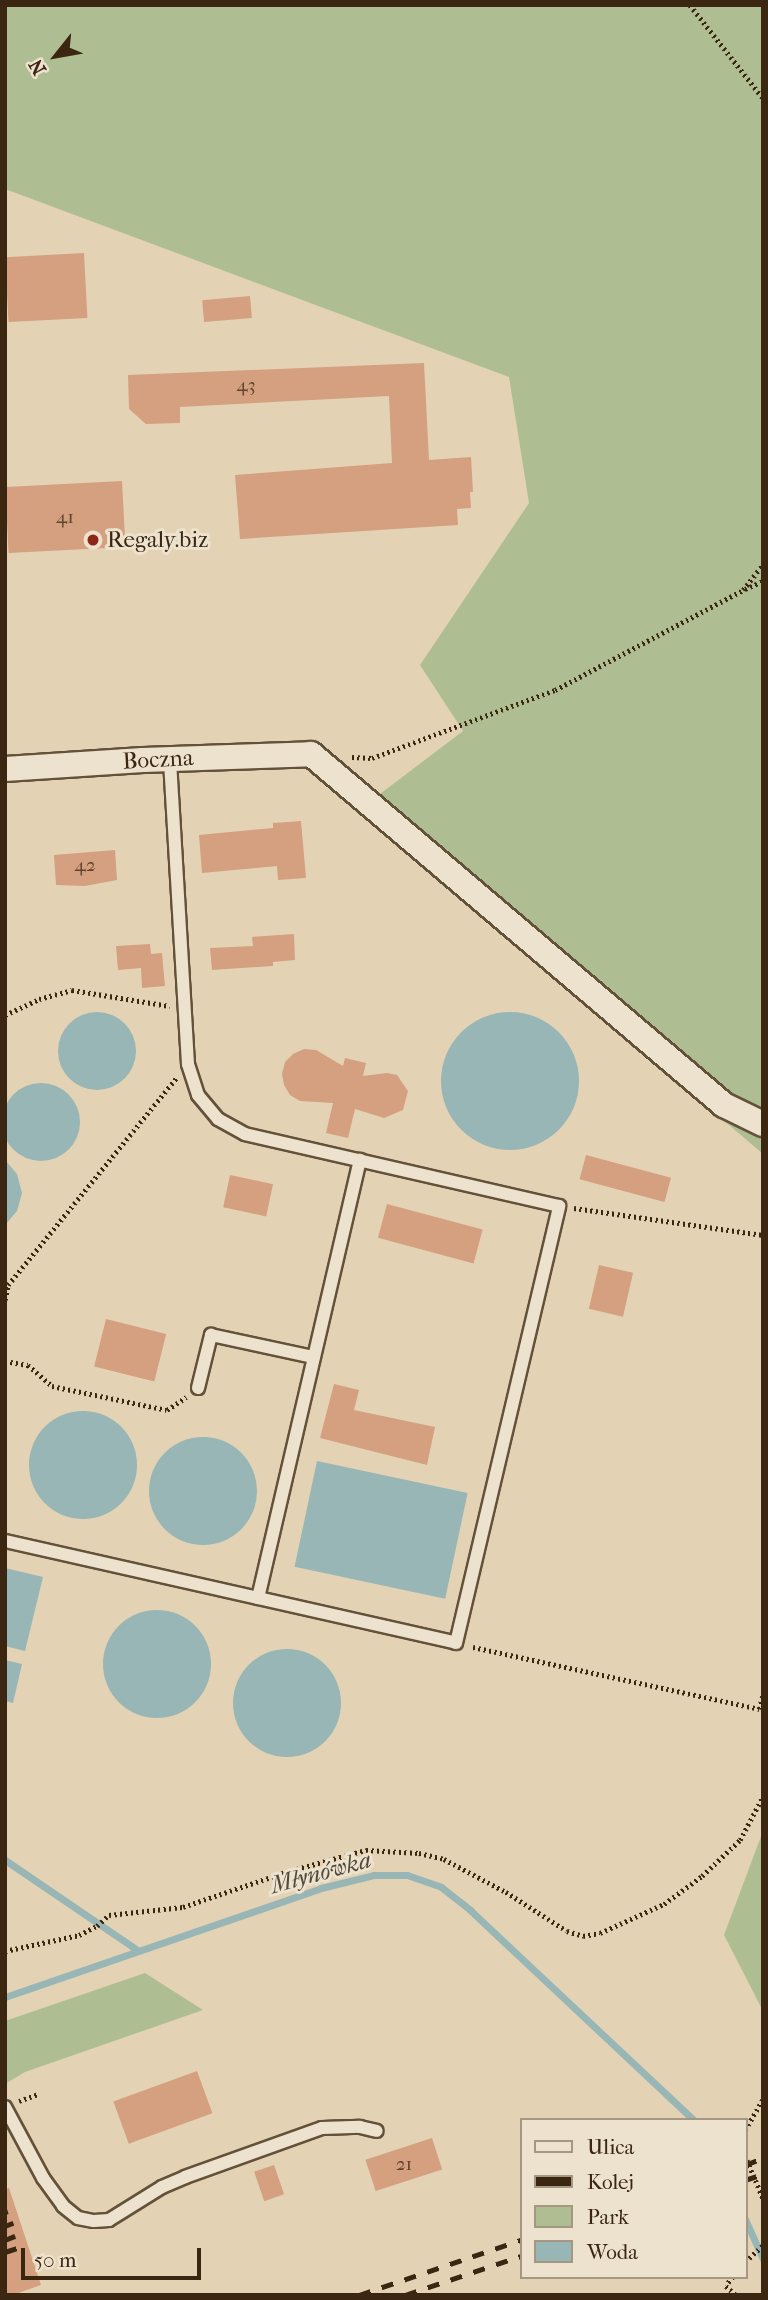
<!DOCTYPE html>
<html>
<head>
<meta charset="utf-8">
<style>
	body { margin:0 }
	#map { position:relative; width:768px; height:2300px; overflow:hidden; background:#e3d3b4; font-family:"IM FELL French Canon",serif }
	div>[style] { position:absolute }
	.green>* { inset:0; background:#aebe92 }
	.water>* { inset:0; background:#97b6b5; transform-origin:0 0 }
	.round { border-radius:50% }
	.stream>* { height:7px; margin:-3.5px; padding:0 3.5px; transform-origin:3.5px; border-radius:3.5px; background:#97b6b5 }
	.building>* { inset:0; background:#d4a07f; transform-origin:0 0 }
	.path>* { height:4.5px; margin-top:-2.25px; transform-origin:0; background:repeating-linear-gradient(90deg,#3a2611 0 2px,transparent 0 5.5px) }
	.roads { filter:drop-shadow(2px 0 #64513a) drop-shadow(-2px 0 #64513a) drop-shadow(0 2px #64513a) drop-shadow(0 -2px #64513a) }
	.lane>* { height:12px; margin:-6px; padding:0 6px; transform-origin:6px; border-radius:6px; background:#ede2ce }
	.street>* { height:24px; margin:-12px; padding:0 12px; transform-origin:12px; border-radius:12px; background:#ede2ce }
	.rail>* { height:5px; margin-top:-2.5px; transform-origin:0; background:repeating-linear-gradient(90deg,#3a2611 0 12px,transparent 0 24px) }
	.dots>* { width:19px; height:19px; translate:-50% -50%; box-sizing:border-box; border:4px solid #ede2ce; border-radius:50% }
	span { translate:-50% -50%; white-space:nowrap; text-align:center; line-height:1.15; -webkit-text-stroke:6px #ede2ce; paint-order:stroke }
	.number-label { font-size:19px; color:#60442c }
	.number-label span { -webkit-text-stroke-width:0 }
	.poi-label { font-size:23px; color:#3a2611 }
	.left { translate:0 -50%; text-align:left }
	.street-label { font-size:23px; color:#3a2611 }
	.water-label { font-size:24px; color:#514a3a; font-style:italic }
	.frame { position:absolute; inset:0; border:7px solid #3a2611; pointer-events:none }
	.legend { position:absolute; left:520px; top:2118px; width:228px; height:161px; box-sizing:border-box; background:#ede2ce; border:2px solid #a59782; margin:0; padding:9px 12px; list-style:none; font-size:21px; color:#3a2611 }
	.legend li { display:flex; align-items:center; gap:14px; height:35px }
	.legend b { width:35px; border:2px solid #a59782 }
	.north { position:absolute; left:21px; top:21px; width:70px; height:70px; -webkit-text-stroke:5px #ede2ce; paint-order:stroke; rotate:239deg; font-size:19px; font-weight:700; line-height:28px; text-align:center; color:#3a2611 }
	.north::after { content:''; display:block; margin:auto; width:24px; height:32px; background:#3a2611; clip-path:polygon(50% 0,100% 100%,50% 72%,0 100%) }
	.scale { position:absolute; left:21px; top:2248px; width:180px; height:32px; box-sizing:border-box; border:4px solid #3a2611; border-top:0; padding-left:9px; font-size:21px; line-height:24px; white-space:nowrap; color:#3a2611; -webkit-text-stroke:5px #ede2ce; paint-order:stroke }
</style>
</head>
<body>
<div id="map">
	<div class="green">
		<i style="clip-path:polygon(5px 5px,763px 5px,763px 1154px,722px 1119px,727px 1094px,380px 794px,463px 731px,420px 665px,529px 503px,509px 377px,5px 189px)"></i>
		<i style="clip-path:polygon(763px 1831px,763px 2011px,724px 1935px)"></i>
		<i style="clip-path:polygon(145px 1973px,203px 2010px,25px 2072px,5px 2084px,5px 2021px)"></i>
	</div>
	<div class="water">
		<i class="round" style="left:58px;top:1012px;width:78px;height:78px"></i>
		<i class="round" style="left:441px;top:1012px;width:138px;height:138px"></i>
		<i class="round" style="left:2px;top:1083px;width:78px;height:78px"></i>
		<i style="clip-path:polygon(5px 1160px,17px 1174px,22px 1193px,17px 1211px,5px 1225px)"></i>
		<i class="round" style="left:29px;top:1411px;width:108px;height:108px"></i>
		<i class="round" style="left:149px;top:1437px;width:108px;height:108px"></i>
		<i style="left:317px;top:1461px;width:154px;height:108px;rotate:12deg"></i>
		<i style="clip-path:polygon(5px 1568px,43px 1577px,25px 1651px,5px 1646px)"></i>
		<i class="round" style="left:103px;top:1610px;width:108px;height:108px"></i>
		<i class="round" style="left:233px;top:1649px;width:108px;height:108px"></i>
		<i style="clip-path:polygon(5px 1660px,22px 1664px,13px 1703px,5px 1701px)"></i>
	</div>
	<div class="stream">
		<i style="left:5px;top:1860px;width:158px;rotate:34.2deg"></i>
		<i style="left:5px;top:1997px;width:334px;rotate:-19deg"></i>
		<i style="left:321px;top:1888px;width:55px;rotate:-13.8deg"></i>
		<i style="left:374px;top:1875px;width:33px"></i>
		<i style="left:407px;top:1875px;width:36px;rotate:19deg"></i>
		<i style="left:441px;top:1887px;width:37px;rotate:38deg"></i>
		<i style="left:470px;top:1910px;width:307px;rotate:43.2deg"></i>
		<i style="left:745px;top:2219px;width:44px;rotate:65.8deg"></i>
	</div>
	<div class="building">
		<i style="left:84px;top:253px;width:65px;height:79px;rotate:87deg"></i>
		<i style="left:250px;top:296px;width:22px;height:48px;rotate:85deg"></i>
		<i style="clip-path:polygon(424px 363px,429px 460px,471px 457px,473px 492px,470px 492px,471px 508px,457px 509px,458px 525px,240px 539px,235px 475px,392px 463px,389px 396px,180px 407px,180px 423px,146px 424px,129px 409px,128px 375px)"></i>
		<i style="left:122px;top:481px;width:66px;height:117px;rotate:87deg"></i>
		<i style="clip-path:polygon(301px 821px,306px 878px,278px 880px,277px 866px,202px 873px,199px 835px,273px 828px,273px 823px)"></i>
		<i style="clip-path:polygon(115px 850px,117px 880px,85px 886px,56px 885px,54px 855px)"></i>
		<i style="clip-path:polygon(294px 934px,295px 960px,273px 962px,273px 966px,212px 970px,210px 948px,253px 946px,252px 937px)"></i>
		<i style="clip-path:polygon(150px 944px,151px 954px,162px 953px,165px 986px,142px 988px,141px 968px,118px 970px,116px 946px)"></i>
		<i style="clip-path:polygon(304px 1049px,316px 1050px,343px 1066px,345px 1058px,366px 1063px,363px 1076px,387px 1073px,397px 1075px,408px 1091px,403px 1110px,384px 1118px,355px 1109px,348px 1138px,326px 1133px,333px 1103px,300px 1101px,290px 1095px,284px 1085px,282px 1074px,285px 1062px,293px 1054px)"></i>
		<i style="left:586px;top:1155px;width:88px;height:25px;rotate:15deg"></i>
		<i style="left:230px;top:1175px;width:44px;height:33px;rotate:12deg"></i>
		<i style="left:387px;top:1204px;width:99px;height:35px;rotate:15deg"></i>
		<i style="left:599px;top:1265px;width:35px;height:45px;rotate:13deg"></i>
		<i style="left:106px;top:1319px;width:62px;height:49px;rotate:14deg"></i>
		<i style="clip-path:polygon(334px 1384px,359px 1390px,354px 1410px,435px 1427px,427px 1465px,320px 1438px)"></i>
		<i style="left:197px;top:2071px;width:45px;height:89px;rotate:70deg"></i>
		<i style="left:432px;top:2138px;width:33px;height:70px;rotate:72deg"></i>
		<i style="left:274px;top:2165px;width:31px;height:21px;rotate:71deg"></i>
		<i style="clip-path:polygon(9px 2188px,41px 2285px,13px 2295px,5px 2295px,5px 2189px)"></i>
	</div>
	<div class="path">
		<i style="left:690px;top:5px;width:118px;rotate:51.9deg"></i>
		<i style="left:745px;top:589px;width:20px;rotate:-24deg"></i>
		<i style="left:352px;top:757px;width:20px;rotate:3deg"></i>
		<i style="left:372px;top:758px;width:195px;rotate:-20.4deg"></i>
		<i style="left:555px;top:690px;width:213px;rotate:-28deg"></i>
		<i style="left:743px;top:590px;width:33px;rotate:-52deg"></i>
		<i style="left:5px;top:1015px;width:38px;rotate:-25deg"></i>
		<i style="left:39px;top:999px;width:34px;rotate:-15deg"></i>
		<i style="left:72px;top:990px;width:99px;rotate:9.3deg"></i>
		<i style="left:574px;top:1208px;width:191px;rotate:8.1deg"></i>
		<i style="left:5px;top:1300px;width:15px;rotate:-79deg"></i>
		<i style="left:8px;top:1285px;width:267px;rotate:-50.9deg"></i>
		<i style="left:5px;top:1361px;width:23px;rotate:10deg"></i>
		<i style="left:28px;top:1365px;width:32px;rotate:41deg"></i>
		<i style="left:52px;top:1386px;width:117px;rotate:11.8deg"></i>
		<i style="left:167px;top:1410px;width:23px;rotate:-34deg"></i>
		<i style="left:473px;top:1647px;width:293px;rotate:12.2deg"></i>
		<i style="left:759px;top:1709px;width:16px;rotate:-75deg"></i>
		<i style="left:5px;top:1951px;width:76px;rotate:-12.2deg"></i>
		<i style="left:79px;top:1935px;width:20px;rotate:-27deg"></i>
		<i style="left:97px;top:1926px;width:16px;rotate:-43deg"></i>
		<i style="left:109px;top:1915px;width:74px;rotate:-6.2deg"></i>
		<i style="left:183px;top:1907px;width:109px;rotate:-18.8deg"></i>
		<i style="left:286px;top:1872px;width:83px;rotate:-15.4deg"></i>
		<i style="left:366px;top:1850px;width:53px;rotate:3.2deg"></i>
		<i style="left:419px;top:1853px;width:26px;rotate:13deg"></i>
		<i style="left:444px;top:1859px;width:70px;rotate:28deg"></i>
		<i style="left:506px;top:1892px;width:72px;rotate:32.6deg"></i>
		<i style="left:567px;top:1931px;width:17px;rotate:17deg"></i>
		<i style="left:583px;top:1936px;width:17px;rotate:-10deg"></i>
		<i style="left:600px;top:1933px;width:70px;rotate:-24.4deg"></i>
		<i style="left:664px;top:1904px;width:47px;rotate:-36.4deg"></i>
		<i style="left:702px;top:1876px;width:52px;rotate:-43.5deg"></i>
		<i style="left:740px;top:1840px;width:50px;rotate:-62.4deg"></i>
		<i style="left:19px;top:2101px;width:20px;rotate:-20deg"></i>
		<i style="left:745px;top:2130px;width:36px;rotate:-60deg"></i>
		<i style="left:745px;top:2155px;width:47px;rotate:67.3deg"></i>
		<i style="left:745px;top:2262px;width:25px;rotate:-43deg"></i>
		<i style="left:733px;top:2277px;width:11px;rotate:128deg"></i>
		<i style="left:726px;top:2286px;width:13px;rotate:42deg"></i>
	</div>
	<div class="roads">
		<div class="lane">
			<i style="left:198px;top:1388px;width:55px;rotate:-76.2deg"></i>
			<i style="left:211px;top:1335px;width:105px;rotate:12.1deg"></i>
			<i style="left:5px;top:1541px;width:462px;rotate:12.7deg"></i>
			<i style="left:456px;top:1643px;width:449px;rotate:-76.7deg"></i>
			<i style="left:559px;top:1206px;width:322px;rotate:-167.1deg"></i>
			<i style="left:245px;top:1134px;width:31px;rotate:-151deg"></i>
			<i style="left:218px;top:1119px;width:31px;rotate:-130deg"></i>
			<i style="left:198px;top:1095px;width:33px;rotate:-108deg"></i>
			<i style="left:188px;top:1064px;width:306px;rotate:-93.4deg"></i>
			<i style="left:258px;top:1598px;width:450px;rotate:-76.9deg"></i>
			<i style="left:5px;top:2107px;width:81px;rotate:61.8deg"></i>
			<i style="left:43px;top:2178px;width:34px;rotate:54deg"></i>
			<i style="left:63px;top:2206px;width:19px;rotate:39deg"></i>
			<i style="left:78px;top:2218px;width:16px;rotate:11deg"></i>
			<i style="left:94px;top:2221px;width:15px;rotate:-4deg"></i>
			<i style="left:109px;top:2220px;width:62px;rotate:-31.9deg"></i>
			<i style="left:162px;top:2187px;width:25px;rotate:-23deg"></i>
			<i style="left:185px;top:2177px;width:145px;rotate:-19.7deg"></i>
			<i style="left:322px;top:2128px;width:38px;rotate:-2deg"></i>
			<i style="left:360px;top:2127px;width:17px;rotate:13deg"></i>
		</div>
		<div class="street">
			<i style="left:5px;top:769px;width:138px;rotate:-3.7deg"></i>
			<i style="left:143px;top:760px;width:168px;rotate:-2deg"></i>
			<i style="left:311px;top:754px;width:542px;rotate:40.36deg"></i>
			<i style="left:724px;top:1105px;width:43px;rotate:26deg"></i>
		</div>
	</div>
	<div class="rail">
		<i style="left:745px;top:2165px;width:19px;rotate:-21deg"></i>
		<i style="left:745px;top:2180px;width:19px;rotate:-18deg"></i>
		<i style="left:5px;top:2199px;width:1px"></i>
		<i style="left:5px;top:2212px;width:3px;rotate:-18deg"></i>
		<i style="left:5px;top:2226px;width:9px;rotate:-21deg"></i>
		<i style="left:5px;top:2240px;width:11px;rotate:-22deg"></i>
		<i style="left:5px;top:2252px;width:16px;rotate:-18deg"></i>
		<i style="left:359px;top:2295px;width:171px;rotate:-18.8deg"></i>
		<i style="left:405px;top:2295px;width:122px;rotate:-18.6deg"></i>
	</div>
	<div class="dots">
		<i style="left:93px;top:540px;background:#8f2418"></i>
	</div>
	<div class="number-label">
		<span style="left:246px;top:386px">43</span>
		<span style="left:65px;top:518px">41</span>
		<span style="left:85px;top:866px">42</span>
		<span style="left:404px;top:2165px">21</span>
	</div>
	<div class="poi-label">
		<span class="left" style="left:107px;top:540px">Regaly.biz</span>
	</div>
	<div class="street-label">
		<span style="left:158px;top:760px;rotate:-3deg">Boczna</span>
	</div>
	<div class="water-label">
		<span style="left:321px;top:1873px;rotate:-15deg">Młynówka</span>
	</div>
	<div class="frame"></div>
	<ul class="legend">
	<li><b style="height:9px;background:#ede2ce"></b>Ulica</li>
	<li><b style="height:9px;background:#3a2611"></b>Kolej</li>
	<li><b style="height:19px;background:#aebe92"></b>Park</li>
	<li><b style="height:19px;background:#97b6b5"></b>Woda</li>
	</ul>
	<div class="north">N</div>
	<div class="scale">50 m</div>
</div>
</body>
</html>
